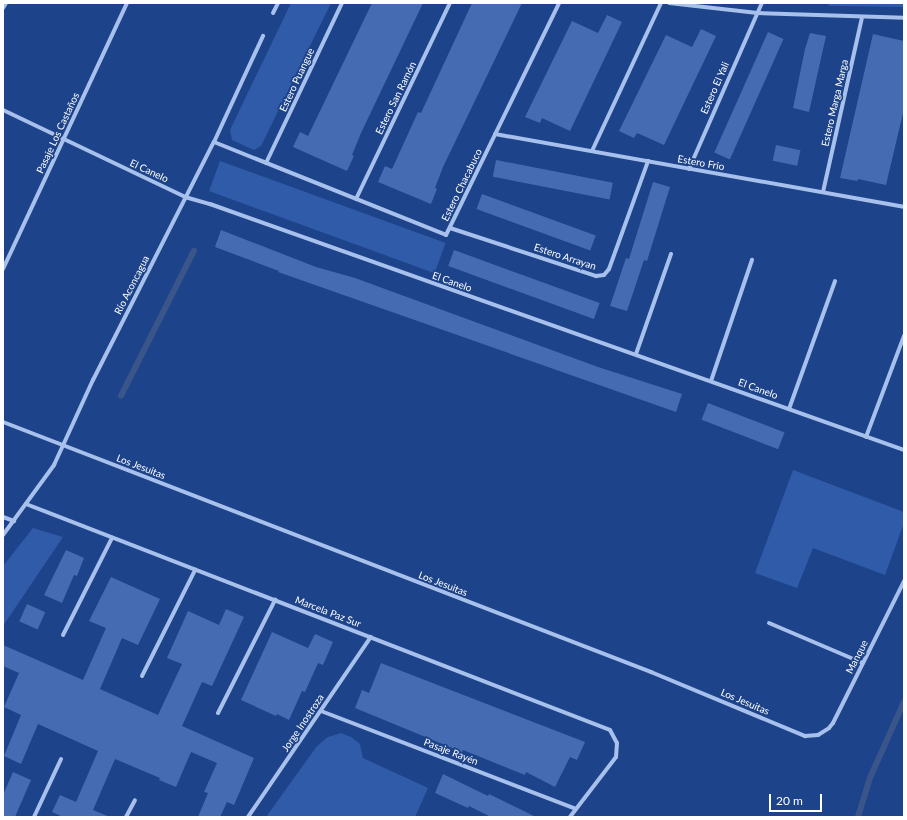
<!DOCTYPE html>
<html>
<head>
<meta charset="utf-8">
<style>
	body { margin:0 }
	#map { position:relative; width:907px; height:820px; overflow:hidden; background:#1d438a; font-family:Lato,sans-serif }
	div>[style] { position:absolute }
	.green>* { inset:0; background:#305ba8; transform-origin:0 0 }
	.stream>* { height:5.5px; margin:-2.75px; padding:0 2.75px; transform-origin:2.75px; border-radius:2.75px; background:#3a558a }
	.building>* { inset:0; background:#456cb2; transform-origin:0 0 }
	.minor>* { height:4px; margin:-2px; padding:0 2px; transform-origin:2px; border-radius:2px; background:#a8c1ec }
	span { translate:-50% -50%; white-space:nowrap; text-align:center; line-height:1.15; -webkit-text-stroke:3.5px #1d438a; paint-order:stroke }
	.street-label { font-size:10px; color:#fff }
	.frame { position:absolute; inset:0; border:4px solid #fff; pointer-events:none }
	.scale { position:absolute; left:769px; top:794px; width:53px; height:18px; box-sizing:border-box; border:2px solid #fff; border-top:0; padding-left:5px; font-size:12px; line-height:14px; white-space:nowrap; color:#fff; -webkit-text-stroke:3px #1d438a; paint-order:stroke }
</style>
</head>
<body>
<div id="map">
	<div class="green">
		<i style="clip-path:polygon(291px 3px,331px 3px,261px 146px,254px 150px,232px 140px,230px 130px)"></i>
		<i style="clip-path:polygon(830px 3px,904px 3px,904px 7px,828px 6px)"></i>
		<i style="left:220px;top:161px;width:240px;height:32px;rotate:20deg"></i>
		<i style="clip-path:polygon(793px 470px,904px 512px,904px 523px,885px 575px,813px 548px,797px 588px,755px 573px)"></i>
		<i style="clip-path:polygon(33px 528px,63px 537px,3px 626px,3px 566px)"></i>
		<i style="clip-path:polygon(341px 733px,351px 737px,360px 744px,363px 758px,428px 788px,415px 817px,266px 817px,317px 746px,328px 737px)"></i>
	</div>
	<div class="stream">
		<i style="left:121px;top:396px;width:162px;rotate:-63.3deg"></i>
		<i style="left:858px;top:817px;width:41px;rotate:-72.9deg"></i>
		<i style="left:870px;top:778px;width:83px;rotate:-65.9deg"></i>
	</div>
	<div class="building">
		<i style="clip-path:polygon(372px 3px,423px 3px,361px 133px,352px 155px,354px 156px,347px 171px,293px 147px,300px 132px,308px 136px)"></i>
		<i style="clip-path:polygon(472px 3px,522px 3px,443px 167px,435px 188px,437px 189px,431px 204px,378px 182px,385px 166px,392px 169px,418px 112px,421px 113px)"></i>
		<i style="clip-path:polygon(607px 15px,622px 22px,570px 131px,542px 118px,540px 123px,525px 117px,572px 21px,598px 33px)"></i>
		<i style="clip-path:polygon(701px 29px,716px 36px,664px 145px,637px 133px,634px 138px,619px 131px,666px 35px,692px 47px)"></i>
		<i style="left:768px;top:32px;width:17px;height:132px;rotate:24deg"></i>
		<i style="clip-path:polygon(810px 33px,826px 36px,809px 112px,793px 108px,805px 49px)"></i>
		<i style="clip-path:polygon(873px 34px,904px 41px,904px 109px,886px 185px,858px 179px,857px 181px,840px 178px)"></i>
		<i style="left:776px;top:145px;width:25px;height:16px;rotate:12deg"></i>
		<i style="left:496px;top:160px;width:119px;height:17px;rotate:11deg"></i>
		<i style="clip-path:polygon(653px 182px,670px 187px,647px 261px,644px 260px,627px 311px,610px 306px,626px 258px,629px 259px)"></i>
		<i style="left:482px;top:194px;width:121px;height:16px;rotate:20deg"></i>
		<i style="clip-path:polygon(221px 230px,316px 267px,355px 278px,598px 367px,682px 394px,676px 412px,278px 272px,279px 271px,215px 247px)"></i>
		<i style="left:454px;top:250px;width:155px;height:17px;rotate:20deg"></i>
		<i style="left:708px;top:403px;width:82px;height:18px;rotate:21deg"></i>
		<i style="clip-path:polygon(66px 550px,84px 558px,77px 576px,74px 575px,62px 603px,44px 595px)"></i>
		<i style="clip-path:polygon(111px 577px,160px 599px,138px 645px,122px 638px,100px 689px,158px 715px,182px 664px,167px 658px,188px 611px,219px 625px,226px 609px,244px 617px,212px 686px,202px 682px,182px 726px,254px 758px,234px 805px,227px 802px,220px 817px,198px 817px,208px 793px,204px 792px,217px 763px,191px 752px,176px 787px,159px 780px,160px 778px,115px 759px,93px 810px,110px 817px,63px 817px,52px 812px,60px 795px,76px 802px,98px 751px,38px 724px,21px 764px,4px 756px,21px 715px,4px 707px,19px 673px,3px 666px,3px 645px,83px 680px,106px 628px,89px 621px)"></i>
		<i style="left:27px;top:604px;width:20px;height:19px;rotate:24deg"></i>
		<i style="clip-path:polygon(272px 632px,308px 648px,315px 634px,333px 642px,323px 665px,318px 663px,305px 692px,302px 691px,289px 720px,277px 714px,276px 716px,241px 700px)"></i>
		<i style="clip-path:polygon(381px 663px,585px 742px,577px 760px,570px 757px,555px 787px,526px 772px,525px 775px,463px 750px,462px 752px,355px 708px,362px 690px,369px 693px)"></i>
		<i style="clip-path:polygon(13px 772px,31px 780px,15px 817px,3px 817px,3px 795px)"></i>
		<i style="clip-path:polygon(443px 774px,488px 796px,489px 794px,536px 817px,491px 817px,469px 806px,468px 808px,435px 793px)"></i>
	</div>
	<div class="minor">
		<i style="left:669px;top:3px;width:89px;rotate:6.5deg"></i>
		<i style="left:757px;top:13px;width:147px;rotate:1.9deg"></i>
		<i style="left:3px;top:8px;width:6px;rotate:-59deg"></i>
		<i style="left:273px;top:13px;width:11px;rotate:-63deg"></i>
		<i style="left:3px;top:110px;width:202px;rotate:25.5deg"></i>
		<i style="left:185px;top:197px;width:26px;rotate:16deg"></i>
		<i style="left:210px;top:204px;width:736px;rotate:19.52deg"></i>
		<i style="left:495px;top:134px;width:415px;rotate:10.1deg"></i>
		<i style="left:214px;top:142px;width:250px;rotate:21.8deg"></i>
		<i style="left:446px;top:235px;width:258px;rotate:-64deg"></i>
		<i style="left:592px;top:151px;width:163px;rotate:-65deg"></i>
		<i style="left:266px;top:163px;width:177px;rotate:-64.6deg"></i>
		<i style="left:689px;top:169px;width:181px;rotate:-66.3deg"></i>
		<i style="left:823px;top:192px;width:179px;rotate:-77.4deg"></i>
		<i style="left:356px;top:199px;width:217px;rotate:-64.4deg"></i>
		<i style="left:450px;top:228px;width:154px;rotate:18.2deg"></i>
		<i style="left:596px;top:276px;width:8px;rotate:-7deg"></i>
		<i style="left:604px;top:275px;width:8px;rotate:-50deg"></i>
		<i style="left:609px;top:269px;width:115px;rotate:-70.1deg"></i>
		<i style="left:3px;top:269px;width:293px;rotate:-65deg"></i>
		<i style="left:636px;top:354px;width:106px;rotate:-70.7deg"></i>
		<i style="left:711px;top:381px;width:128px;rotate:-71.3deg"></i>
		<i style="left:789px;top:409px;width:136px;rotate:-70.2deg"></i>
		<i style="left:3px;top:422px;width:695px;rotate:21.1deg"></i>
		<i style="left:651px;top:672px;width:167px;rotate:22.6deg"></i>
		<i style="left:805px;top:736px;width:13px;rotate:-4deg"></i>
		<i style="left:818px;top:735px;width:13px;rotate:-32deg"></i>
		<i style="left:829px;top:728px;width:6px;rotate:-51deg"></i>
		<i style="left:833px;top:723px;width:159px;rotate:-63.4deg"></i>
		<i style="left:866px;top:437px;width:108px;rotate:-69.4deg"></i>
		<i style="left:26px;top:504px;width:626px;rotate:21.16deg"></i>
		<i style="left:610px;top:730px;width:15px;rotate:62deg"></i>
		<i style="left:617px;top:743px;width:14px;rotate:94deg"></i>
		<i style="left:616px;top:757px;width:76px;rotate:127.5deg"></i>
		<i style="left:3px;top:517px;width:12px;rotate:20deg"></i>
		<i style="left:3px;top:535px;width:87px;rotate:-53.9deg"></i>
		<i style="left:54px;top:465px;width:94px;rotate:-65.4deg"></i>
		<i style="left:93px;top:380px;width:267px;rotate:-63.1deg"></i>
		<i style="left:214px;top:142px;width:117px;rotate:-65.2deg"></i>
		<i style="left:769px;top:623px;width:102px;rotate:23.1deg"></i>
		<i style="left:63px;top:635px;width:109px;rotate:-63.2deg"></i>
		<i style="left:142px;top:676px;width:119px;rotate:-63.4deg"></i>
		<i style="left:321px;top:711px;width:273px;rotate:21deg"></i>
		<i style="left:218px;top:713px;width:127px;rotate:-63.2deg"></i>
		<i style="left:34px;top:817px;width:64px;rotate:-65deg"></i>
		<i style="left:126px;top:817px;width:19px;rotate:-62deg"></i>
		<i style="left:248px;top:817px;width:218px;rotate:-55.7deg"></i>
	</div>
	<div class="street-label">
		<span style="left:297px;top:80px;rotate:-65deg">Estero Puangue</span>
		<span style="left:715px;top:88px;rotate:-66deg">Estero El Yali</span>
		<span style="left:396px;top:98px;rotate:-64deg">Estero San Ramón</span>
		<span style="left:835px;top:103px;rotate:-77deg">Estero Marga Marga</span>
		<span style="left:58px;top:133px;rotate:-65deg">Pasaje Los Castaños</span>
		<span style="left:701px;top:163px;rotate:10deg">Estero Frio</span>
		<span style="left:149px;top:171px;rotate:25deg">El Canelo</span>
		<span style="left:462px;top:185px;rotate:-64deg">Estero Chacabuco</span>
		<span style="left:565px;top:257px;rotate:18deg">Estero Arrayan</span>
		<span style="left:452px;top:282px;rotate:19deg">El Canelo</span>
		<span style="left:132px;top:285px;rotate:-63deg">Río Aconcagua</span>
		<span style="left:758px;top:389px;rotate:20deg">El Canelo</span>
		<span style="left:141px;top:467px;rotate:21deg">Los Jesuitas</span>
		<span style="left:443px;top:584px;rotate:21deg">Los Jesuitas</span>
		<span style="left:328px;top:612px;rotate:21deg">Marcela Paz Sur</span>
		<span style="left:857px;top:657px;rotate:-63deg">Manque</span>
		<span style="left:745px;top:702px;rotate:23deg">Los Jesuitas</span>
		<span style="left:303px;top:723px;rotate:-56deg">Jorge Inostroza</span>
		<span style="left:451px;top:752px;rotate:21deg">Pasaje Rayén</span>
	</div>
	<div class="frame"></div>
	<div class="scale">20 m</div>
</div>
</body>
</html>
